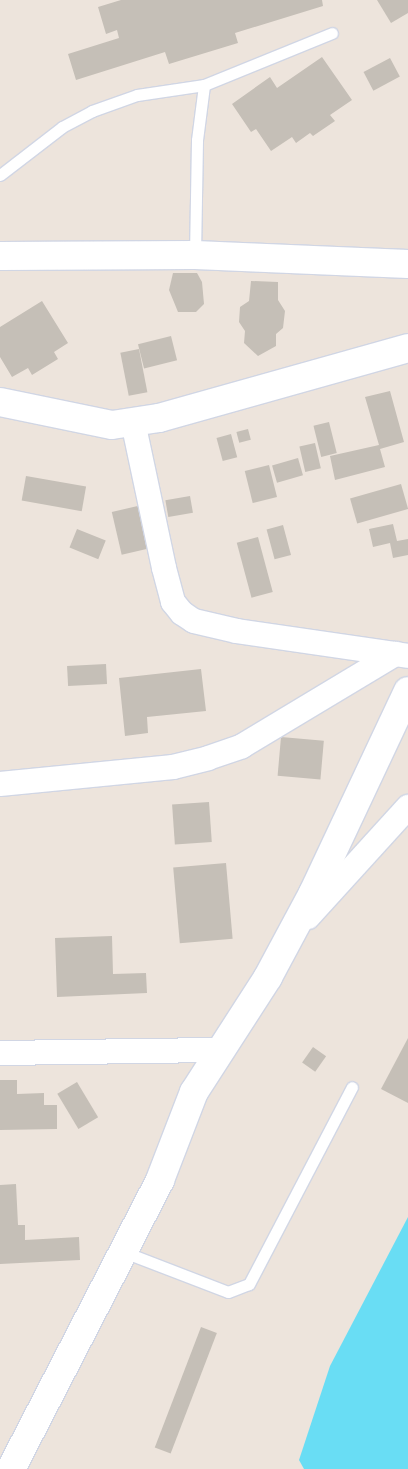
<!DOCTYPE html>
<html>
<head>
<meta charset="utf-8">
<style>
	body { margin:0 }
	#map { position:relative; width:408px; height:1469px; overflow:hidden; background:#ede4dc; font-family:Figtree,sans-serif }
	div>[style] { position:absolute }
	.water>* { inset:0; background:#69ddf4 }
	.building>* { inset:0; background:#c5bfb7; transform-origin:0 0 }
	.roads { filter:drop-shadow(1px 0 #d1d6e4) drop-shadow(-1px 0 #d1d6e4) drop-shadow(0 1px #d1d6e4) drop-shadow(0 -1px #d1d6e4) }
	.lane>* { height:11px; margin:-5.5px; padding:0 5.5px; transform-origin:5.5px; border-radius:5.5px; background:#fff }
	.street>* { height:24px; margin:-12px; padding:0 12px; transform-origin:12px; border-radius:12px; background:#fff }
	.secondary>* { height:28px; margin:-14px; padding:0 14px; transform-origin:14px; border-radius:14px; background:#fff }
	span { translate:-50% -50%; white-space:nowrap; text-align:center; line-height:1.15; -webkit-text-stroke:4px #fff; paint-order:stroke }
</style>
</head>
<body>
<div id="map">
	<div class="water">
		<i style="clip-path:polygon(408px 1217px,408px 1469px,304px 1469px,299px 1460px,330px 1366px)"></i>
	</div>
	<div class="building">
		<i style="clip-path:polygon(121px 0,322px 0,323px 6px,235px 33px,238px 43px,169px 64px,165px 52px,76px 80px,68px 54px,119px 38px,117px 30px,106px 34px,98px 7px)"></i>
		<i style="clip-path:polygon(377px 0,408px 0,408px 13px,391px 23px)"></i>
		<i style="clip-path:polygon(322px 57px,352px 100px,330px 115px,335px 121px,313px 136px,310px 133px,296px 143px,292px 137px,271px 151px,256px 129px,251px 132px,232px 104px,270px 77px,277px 88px)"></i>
		<i style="left:390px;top:58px;width:21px;height:30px;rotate:62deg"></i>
		<i style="clip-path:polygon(173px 273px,197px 273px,202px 282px,204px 304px,196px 312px,178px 312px,169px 290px)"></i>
		<i style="clip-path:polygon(251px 281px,278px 282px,278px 300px,285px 311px,283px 328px,276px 334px,276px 346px,258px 356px,244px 343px,245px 331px,239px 322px,240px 307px,249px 301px)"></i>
		<i style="clip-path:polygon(42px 301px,68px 343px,54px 352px,58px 359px,32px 375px,28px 368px,12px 377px,0 357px,0 327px)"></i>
		<i style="left:171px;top:336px;width:25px;height:34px;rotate:76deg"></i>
		<i style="left:139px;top:349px;width:44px;height:19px;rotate:79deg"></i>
		<i style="clip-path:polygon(390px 391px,404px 442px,380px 449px,385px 467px,335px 480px,330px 456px,379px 445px,365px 397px)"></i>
		<i style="left:329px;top:422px;width:32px;height:16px;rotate:76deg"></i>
		<i style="left:248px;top:429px;width:11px;height:12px;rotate:75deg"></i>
		<i style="left:231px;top:434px;width:24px;height:15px;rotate:75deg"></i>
		<i style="left:315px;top:443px;width:26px;height:16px;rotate:77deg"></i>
		<i style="left:298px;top:458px;width:18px;height:27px;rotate:74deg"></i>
		<i style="left:269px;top:465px;width:33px;height:25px;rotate:76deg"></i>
		<i style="left:26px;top:476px;width:61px;height:25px;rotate:10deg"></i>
		<i style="left:401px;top:484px;width:26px;height:53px;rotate:74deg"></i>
		<i style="left:190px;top:496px;width:17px;height:25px;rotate:80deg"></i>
		<i style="left:142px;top:505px;width:44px;height:31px;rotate:77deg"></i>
		<i style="clip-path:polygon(393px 524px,397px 541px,408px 539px,408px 555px,393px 558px,390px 543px,373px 547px,369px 529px)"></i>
		<i style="left:283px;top:525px;width:31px;height:17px;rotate:75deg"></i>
		<i style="left:77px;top:529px;width:31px;height:20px;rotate:22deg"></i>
		<i style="left:258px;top:537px;width:57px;height:22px;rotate:75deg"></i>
		<i style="left:106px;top:664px;width:20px;height:39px;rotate:87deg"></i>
		<i style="clip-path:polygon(201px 669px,206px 711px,147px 717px,148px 733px,125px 736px,119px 678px)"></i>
		<i style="left:281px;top:737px;width:43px;height:39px;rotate:5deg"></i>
		<i style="left:209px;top:802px;width:40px;height:37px;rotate:86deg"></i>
		<i style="left:226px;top:863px;width:76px;height:53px;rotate:85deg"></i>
		<i style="clip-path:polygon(112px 936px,113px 974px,146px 973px,147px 993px,57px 997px,55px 938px)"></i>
		<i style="clip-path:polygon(408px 1038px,408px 1103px,381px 1089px)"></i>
		<i style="left:313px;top:1047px;width:16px;height:19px;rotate:35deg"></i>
		<i style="clip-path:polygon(0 1080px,17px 1080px,17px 1094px,44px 1093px,44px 1105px,57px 1105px,57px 1129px,0 1130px)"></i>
		<i style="left:77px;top:1082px;width:41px;height:23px;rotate:59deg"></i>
		<i style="clip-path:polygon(16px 1184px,18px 1225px,25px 1225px,25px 1240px,79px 1237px,80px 1260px,0 1264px,0 1185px)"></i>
		<i style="left:201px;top:1327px;width:17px;height:129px;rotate:21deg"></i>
	</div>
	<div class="roads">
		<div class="lane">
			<i style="left:0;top:175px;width:78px;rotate:-37.7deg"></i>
			<i style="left:62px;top:127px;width:34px;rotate:-28deg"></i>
			<i style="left:92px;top:111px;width:48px;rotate:-19.6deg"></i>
			<i style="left:137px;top:95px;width:68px;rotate:-8.5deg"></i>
			<i style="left:195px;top:255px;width:115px;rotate:-89deg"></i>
			<i style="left:197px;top:140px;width:55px;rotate:-82.7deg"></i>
			<i style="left:204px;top:85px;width:138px;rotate:-22.1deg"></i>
			<i style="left:124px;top:1252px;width:111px;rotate:21deg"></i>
			<i style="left:228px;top:1292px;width:22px;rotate:-21deg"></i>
			<i style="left:249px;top:1284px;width:222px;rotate:-62.4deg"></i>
		</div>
		<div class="street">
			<i style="left:133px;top:422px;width:149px;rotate:78deg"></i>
			<i style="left:164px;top:568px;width:35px;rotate:75deg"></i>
			<i style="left:173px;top:602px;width:14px;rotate:51deg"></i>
			<i style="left:182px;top:613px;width:14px;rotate:34deg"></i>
			<i style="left:194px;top:621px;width:44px;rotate:13.1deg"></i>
			<i style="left:237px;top:631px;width:173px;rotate:8.3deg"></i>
			<i style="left:0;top:784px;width:174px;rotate:-5.6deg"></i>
			<i style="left:173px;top:767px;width:36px;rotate:-14deg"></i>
			<i style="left:208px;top:758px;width:36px;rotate:-19deg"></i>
			<i style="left:242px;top:746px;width:179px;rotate:-31deg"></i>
			<i style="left:308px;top:917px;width:149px;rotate:-47.7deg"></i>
			<i style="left:0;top:1053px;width:221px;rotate:-0.8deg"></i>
		</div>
		<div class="secondary">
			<i style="left:0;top:256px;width:195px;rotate:-0.3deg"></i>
			<i style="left:195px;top:255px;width:213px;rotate:2.4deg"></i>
			<i style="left:0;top:402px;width:114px;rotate:11.6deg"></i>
			<i style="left:112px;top:425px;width:48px;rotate:-8.5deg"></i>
			<i style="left:159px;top:418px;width:259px;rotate:-15.7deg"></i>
			<i style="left:11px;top:1469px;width:325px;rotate:-62.7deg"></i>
			<i style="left:160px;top:1180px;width:94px;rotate:-68.9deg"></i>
			<i style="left:194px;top:1092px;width:137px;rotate:-57.2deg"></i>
			<i style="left:268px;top:977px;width:95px;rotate:-61.8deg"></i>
			<i style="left:313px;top:893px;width:223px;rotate:-64.8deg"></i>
		</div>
	</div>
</div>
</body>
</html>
